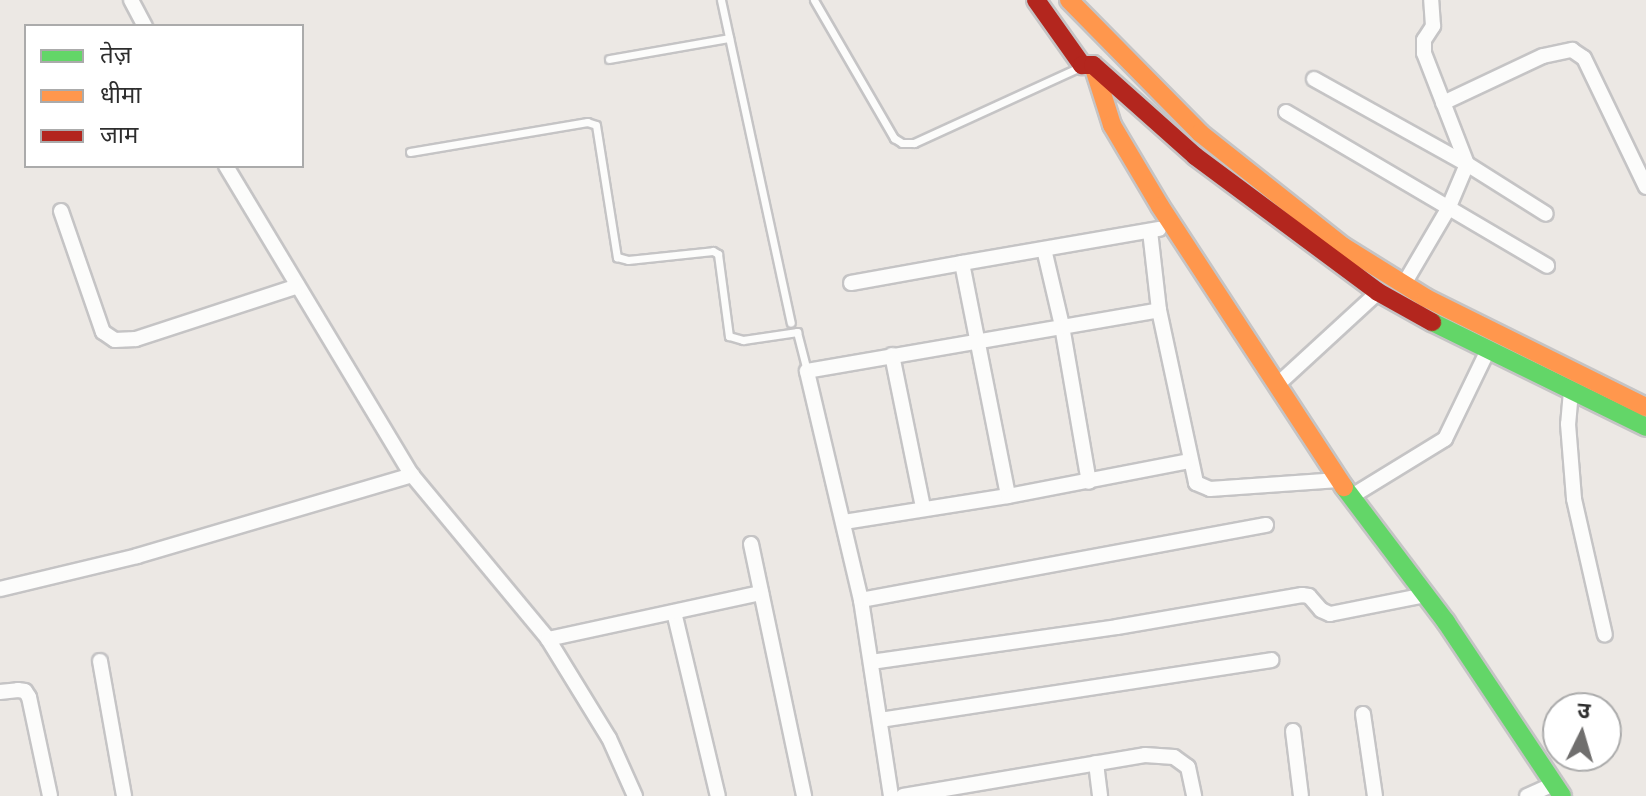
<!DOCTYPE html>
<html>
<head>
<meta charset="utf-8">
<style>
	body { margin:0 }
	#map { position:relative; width:1646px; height:796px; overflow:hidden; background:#ece8e4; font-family:"Space Grotesk","Noto Sans Devanagari",sans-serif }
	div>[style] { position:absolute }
	.roads { filter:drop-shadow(2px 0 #c5c4c5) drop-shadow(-2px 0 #c5c4c5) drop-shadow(0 2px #c5c4c5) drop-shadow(0 -2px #c5c4c5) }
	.lane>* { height:7px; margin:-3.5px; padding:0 3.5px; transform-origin:3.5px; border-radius:3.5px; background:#fcfcfb }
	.street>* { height:14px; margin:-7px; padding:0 7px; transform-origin:7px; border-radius:7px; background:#fcfcfb }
	.fast>* { height:18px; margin:-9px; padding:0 9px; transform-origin:9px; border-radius:9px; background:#63d668 }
	.slow>* { height:18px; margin:-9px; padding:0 9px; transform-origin:9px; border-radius:9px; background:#ff974d }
	.jam>* { height:18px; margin:-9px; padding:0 9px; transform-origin:9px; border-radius:9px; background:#b3261e }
	span { translate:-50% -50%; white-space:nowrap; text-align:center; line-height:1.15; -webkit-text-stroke:7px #fff; paint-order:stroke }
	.legend { position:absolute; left:24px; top:24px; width:280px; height:144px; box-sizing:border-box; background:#fff; border:2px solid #ababab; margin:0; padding:10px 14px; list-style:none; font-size:24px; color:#2e2e2e }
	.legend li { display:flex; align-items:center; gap:16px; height:40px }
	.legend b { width:40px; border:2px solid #ababab }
	.north { position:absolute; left:1542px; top:692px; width:80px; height:80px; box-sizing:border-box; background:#fff; border:2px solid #ababab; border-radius:50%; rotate:5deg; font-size:22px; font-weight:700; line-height:32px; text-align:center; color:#2e2e2e }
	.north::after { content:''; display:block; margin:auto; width:28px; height:36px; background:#706f6e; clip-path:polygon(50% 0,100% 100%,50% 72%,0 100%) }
</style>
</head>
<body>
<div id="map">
	<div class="roads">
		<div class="lane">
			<i style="left:721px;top:0;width:330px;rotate:77.8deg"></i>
			<i style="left:814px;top:0;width:160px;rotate:59.9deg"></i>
			<i style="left:894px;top:138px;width:9px;rotate:32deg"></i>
			<i style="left:902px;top:143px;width:12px"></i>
			<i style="left:914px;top:143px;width:185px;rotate:-24.6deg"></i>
			<i style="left:609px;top:59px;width:122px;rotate:-9.9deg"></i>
			<i style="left:410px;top:152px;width:180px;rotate:-9.6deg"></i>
			<i style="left:587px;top:122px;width:9px;rotate:18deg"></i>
			<i style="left:596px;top:125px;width:134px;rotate:81deg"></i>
			<i style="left:617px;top:257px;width:11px;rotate:15deg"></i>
			<i style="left:628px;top:260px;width:85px;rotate:-6deg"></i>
			<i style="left:713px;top:251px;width:6px;rotate:31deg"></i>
			<i style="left:718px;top:254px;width:83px;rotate:82.4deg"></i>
			<i style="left:729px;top:336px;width:15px;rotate:16deg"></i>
			<i style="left:743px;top:340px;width:55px;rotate:-8.4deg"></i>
			<i style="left:797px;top:332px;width:40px;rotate:75.6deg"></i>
		</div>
		<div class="street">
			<i style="left:131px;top:0;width:30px;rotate:62deg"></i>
			<i style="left:1314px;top:79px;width:175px;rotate:29.1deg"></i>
			<i style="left:1467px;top:164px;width:93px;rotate:32.3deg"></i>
			<i style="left:1443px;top:103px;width:110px;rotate:-25.2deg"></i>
			<i style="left:1543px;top:56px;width:30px;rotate:-12deg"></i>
			<i style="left:1572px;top:50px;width:14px;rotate:34deg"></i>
			<i style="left:1584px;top:58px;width:143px;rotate:64.3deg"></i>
			<i style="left:1286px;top:112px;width:303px;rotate:30.5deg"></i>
			<i style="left:226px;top:166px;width:361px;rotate:59deg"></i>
			<i style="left:412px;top:475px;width:213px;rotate:50.3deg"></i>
			<i style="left:548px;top:639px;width:116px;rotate:58.4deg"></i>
			<i style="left:609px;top:738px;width:64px;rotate:65.9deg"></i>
			<i style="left:61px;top:211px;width:128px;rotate:70.9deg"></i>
			<i style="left:103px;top:332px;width:14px;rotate:34deg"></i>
			<i style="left:115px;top:340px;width:21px;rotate:-3deg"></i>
			<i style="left:136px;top:339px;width:170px;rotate:-18.1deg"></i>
			<i style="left:1150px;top:231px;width:80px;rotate:83.5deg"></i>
			<i style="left:1159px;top:310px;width:177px;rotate:77.9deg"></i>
			<i style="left:1196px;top:483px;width:15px;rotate:23deg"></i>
			<i style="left:1210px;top:489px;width:129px;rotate:-4deg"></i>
			<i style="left:1044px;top:249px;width:79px;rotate:76.8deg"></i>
			<i style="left:1062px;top:326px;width:158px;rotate:80.2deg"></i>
			<i style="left:962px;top:263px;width:200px;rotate:-9.8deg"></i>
			<i style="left:851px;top:283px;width:113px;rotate:-10.2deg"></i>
			<i style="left:962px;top:263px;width:237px;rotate:78.8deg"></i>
			<i style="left:1404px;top:284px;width:87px;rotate:-59.6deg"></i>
			<i style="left:1448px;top:209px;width:49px;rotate:-67.1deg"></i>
			<i style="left:1467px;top:164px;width:119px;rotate:-111.2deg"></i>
			<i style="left:1424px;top:53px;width:13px;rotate:-90deg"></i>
			<i style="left:1424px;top:40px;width:17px;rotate:-57deg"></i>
			<i style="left:1433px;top:26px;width:26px;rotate:-94deg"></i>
			<i style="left:892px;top:355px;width:156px;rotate:78.5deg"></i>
			<i style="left:1277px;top:385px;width:137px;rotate:-42.6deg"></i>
			<i style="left:1571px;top:391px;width:33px;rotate:95deg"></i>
			<i style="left:1568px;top:424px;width:75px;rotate:85.4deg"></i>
			<i style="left:1574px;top:499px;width:139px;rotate:77.2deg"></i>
			<i style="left:1352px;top:496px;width:109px;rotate:-31.5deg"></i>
			<i style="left:1445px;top:439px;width:99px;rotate:-64.2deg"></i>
			<i style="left:844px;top:522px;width:166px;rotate:-9deg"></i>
			<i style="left:1008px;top:496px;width:185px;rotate:-10.9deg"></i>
			<i style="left:751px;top:544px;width:258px;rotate:78.1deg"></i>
			<i style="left:0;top:589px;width:141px;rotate:-13.5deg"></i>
			<i style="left:137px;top:556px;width:287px;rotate:-16.4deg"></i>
			<i style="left:861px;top:600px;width:412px;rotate:-10.5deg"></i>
			<i style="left:674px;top:612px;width:189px;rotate:76.6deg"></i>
			<i style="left:548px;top:639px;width:218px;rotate:-12.2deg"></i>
			<i style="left:100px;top:661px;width:137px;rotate:79.9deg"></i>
			<i style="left:871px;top:662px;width:248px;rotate:-8.1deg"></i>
			<i style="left:1117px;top:627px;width:188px;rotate:-9.8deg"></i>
			<i style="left:1302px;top:595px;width:7px;rotate:8deg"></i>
			<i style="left:1309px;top:596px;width:18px;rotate:49deg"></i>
			<i style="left:1321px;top:610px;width:10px;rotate:24deg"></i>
			<i style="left:1330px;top:614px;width:98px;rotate:-11.2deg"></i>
			<i style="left:0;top:692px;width:18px;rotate:-6deg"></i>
			<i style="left:18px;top:690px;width:7px;rotate:8deg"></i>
			<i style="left:25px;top:691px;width:7px;rotate:56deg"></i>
			<i style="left:29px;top:697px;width:101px;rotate:78deg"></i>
			<i style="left:1363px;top:714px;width:83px;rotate:81.7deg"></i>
			<i style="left:880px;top:720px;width:396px;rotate:-8.7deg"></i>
			<i style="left:1293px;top:731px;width:65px;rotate:83deg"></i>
			<i style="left:1096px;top:763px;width:33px;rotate:83deg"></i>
			<i style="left:891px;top:796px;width:198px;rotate:-98.7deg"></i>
			<i style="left:861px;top:600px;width:235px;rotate:-103.3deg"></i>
			<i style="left:807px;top:371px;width:357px;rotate:-9.8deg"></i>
			<i style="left:903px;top:796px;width:245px;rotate:-9.6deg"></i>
			<i style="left:1145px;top:755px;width:29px;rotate:4deg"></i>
			<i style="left:1174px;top:757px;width:17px;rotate:36deg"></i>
			<i style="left:1188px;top:767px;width:30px;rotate:78deg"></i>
			<i style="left:1527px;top:796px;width:30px;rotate:-24deg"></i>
		</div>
		<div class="fast">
			<i style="left:1432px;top:322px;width:238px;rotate:26.1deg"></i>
			<i style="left:1344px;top:487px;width:169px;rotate:52.9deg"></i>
			<i style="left:1446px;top:622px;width:209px;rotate:56.3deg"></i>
		</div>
		<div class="slow">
			<i style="left:1069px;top:0;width:187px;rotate:45.4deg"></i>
			<i style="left:1200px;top:133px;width:184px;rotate:38.4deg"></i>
			<i style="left:1344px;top:247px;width:97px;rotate:31.9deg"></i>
			<i style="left:1426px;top:298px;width:246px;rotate:26.4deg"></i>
			<i style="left:1093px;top:65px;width:63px;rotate:72.4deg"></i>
			<i style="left:1112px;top:125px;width:94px;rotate:59.3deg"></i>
			<i style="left:1160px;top:206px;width:336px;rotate:56.8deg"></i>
		</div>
		<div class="jam">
			<i style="left:1036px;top:0;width:80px;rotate:54.7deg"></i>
			<i style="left:1082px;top:65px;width:11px"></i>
			<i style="left:1093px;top:65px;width:137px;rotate:41.7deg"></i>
			<i style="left:1195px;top:156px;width:228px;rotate:36.6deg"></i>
			<i style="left:1378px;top:292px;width:62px;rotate:29.1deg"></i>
		</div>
	</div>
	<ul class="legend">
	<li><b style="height:10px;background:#63d668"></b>तेज़</li>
	<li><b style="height:10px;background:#ff974d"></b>धीमा</li>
	<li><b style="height:10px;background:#b3261e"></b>जाम</li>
	</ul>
	<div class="north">उ</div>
</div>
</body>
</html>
